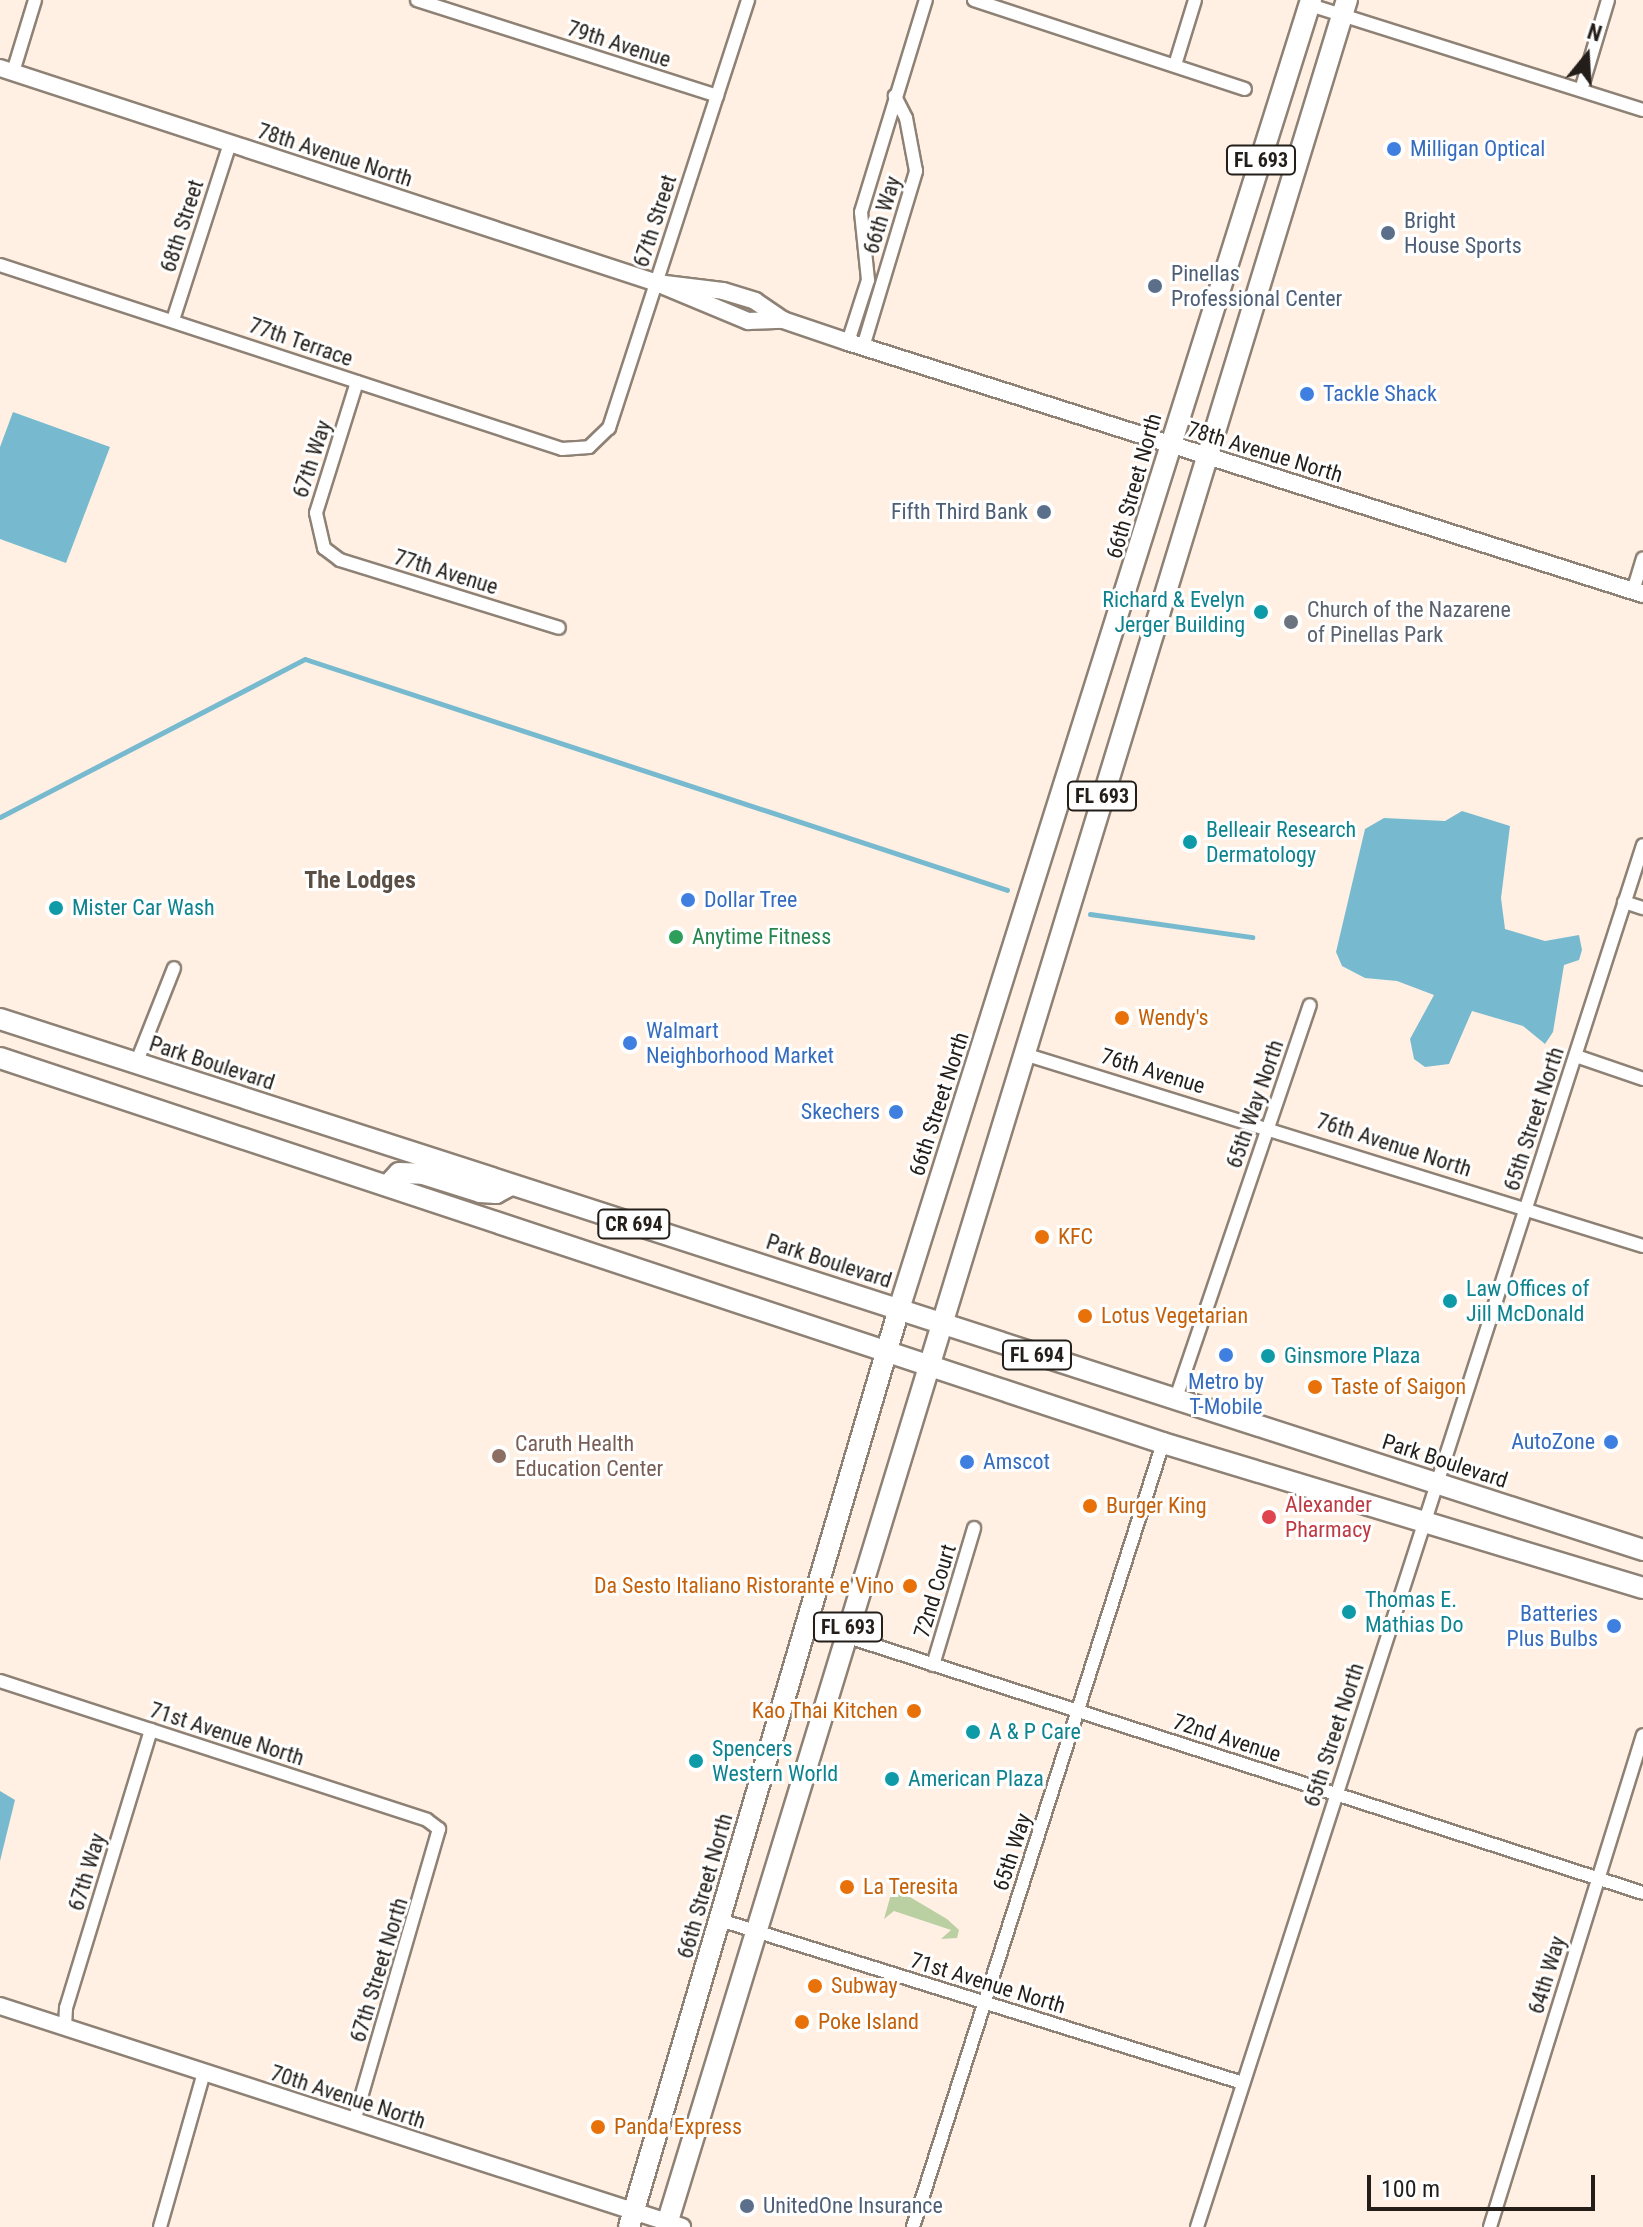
<!DOCTYPE html>
<html>
<head>
<meta charset="utf-8">
<style>
	body { margin:0 }
	#map { position:relative; width:1643px; height:2227px; overflow:hidden; background:#fff0e3; font-family:"Roboto Condensed",sans-serif }
	div>[style] { position:absolute }
	.green>* { inset:0; background:#bad0a2 }
	.water>* { inset:0; background:#77bacf }
	.stream>* { height:5px; margin:-2.5px; padding:0 2.5px; transform-origin:2.5px; border-radius:2.5px; background:#77bacf }
	.roads { filter:drop-shadow(2px 0 #8e8175) drop-shadow(-2px 0 #8e8175) drop-shadow(0 2px #8e8175) drop-shadow(0 -2px #8e8175) }
	.minor>* { height:12px; margin:-6px; padding:0 6px; transform-origin:6px; border-radius:6px; background:#fff }
	.tertiary>* { height:16px; margin:-8px; padding:0 8px; transform-origin:8px; border-radius:8px; background:#fff }
	.primary>* { height:20px; margin:-10px; padding:0 10px; transform-origin:10px; border-radius:10px; background:#fff }
	.dots>* { width:22px; height:22px; translate:-50% -50%; box-sizing:border-box; border:4px solid #fff; border-radius:50% }
	span { translate:-50% -50%; white-space:nowrap; text-align:center; line-height:1.15; -webkit-text-stroke:6px #fff; paint-order:stroke }
	.shield-label span { padding:2px 6px; background:#fff; border:2px solid; border-radius:6px; -webkit-text-stroke-width:0 }
	.shield-label { font-size:20px; color:#231e19; font-weight:700 }
	.street-label { font-size:22px; color:#231e19 }
	.shop-label { font-size:22px; color:#366cbe }
	.left { translate:0 -50%; text-align:left }
	.right { translate:-100% -50%; text-align:right }
	.service-label { font-size:22px; color:#4e5e75 }
	.culture-label { font-size:22px; color:#0d838f }
	.worship-label { font-size:22px; color:#5b616d }
	.leisure-label { font-size:22px; color:#27864d }
	.food-label { font-size:22px; color:#c56008 }
	.education-label { font-size:22px; color:#785e54 }
	.health-label { font-size:22px; color:#be3a42 }
	.neighbourhood-label { font-size:24px; color:#5b4f45; font-weight:700 }
	.north { position:absolute; left:1547px; top:16px; width:80px; height:80px; -webkit-text-stroke:6px #fff; paint-order:stroke; rotate:18deg; font-size:22px; font-weight:700; line-height:32px; text-align:center; color:#231e19 }
	.north::after { content:''; display:block; margin:auto; width:28px; height:36px; background:#231e19; clip-path:polygon(50% 0,100% 100%,50% 72%,0 100%) }
	.scale { position:absolute; left:1367px; top:2175px; width:228px; height:36px; box-sizing:border-box; border:4px solid #231e19; border-top:0; padding-left:10px; font-size:24px; line-height:28px; white-space:nowrap; color:#231e19; -webkit-text-stroke:6px #fff; paint-order:stroke }
</style>
</head>
<body>
<div id="map">
	<div class="green">
		<i style="clip-path:polygon(893px 1887px,947px 1919px,959px 1930px,957px 1938px,941px 1939px,951px 1930px,894px 1911px,884px 1919px)"></i>
	</div>
	<div class="water">
		<i style="clip-path:polygon(13px 412px,110px 447px,66px 563px,0 539px,0 447px)"></i>
		<i style="clip-path:polygon(1462px 811px,1510px 826px,1501px 898px,1505px 929px,1545px 941px,1579px 935px,1582px 950px,1579px 960px,1564px 965px,1553px 1032px,1545px 1044px,1523px 1026px,1472px 1011px,1449px 1064px,1425px 1067px,1414px 1059px,1410px 1039px,1434px 995px,1397px 981px,1365px 978px,1342px 966px,1336px 952px,1365px 829px,1384px 818px,1445px 821px)"></i>
		<i style="clip-path:polygon(0 1791px,15px 1800px,0 1861px)"></i>
	</div>
	<div class="stream">
		<i style="left:0;top:817px;width:343px;rotate:-27.4deg"></i>
		<i style="left:305px;top:659px;width:739px;rotate:18.21deg"></i>
		<i style="left:1090px;top:914px;width:164px;rotate:8.1deg"></i>
	</div>
	<div class="roads">
		<div class="minor">
			<i style="left:417px;top:0;width:315px;rotate:17.7deg"></i>
			<i style="left:974px;top:0;width:285px;rotate:18.2deg"></i>
			<i style="left:1310px;top:5px;width:349px;rotate:17.5deg"></i>
			<i style="left:1175px;top:65px;width:68px;rotate:-72.9deg"></i>
			<i style="left:13px;top:72px;width:75px;rotate:-73deg"></i>
			<i style="left:1581px;top:90px;width:94px;rotate:-73.3deg"></i>
			<i style="left:0;top:265px;width:591px;rotate:18.13deg"></i>
			<i style="left:562px;top:449px;width:27px;rotate:-4deg"></i>
			<i style="left:589px;top:447px;width:28px;rotate:-44deg"></i>
			<i style="left:609px;top:428px;width:450px;rotate:-72deg"></i>
			<i style="left:173px;top:320px;width:185px;rotate:-72.1deg"></i>
			<i style="left:848px;top:342px;width:65px;rotate:-72.1deg"></i>
			<i style="left:868px;top:280px;width:68px;rotate:-95.9deg"></i>
			<i style="left:861px;top:212px;width:222px;rotate:-73deg"></i>
			<i style="left:863px;top:347px;width:184px;rotate:-73.2deg"></i>
			<i style="left:916px;top:171px;width:54px;rotate:-100.7deg"></i>
			<i style="left:906px;top:118px;width:25px;rotate:-117deg"></i>
			<i style="left:357px;top:382px;width:137px;rotate:107.4deg"></i>
			<i style="left:316px;top:513px;width:36px;rotate:77deg"></i>
			<i style="left:324px;top:548px;width:20px;rotate:37deg"></i>
			<i style="left:340px;top:560px;width:229px;rotate:17.2deg"></i>
			<i style="left:1633px;top:591px;width:34px;rotate:-73deg"></i>
			<i style="left:1624px;top:902px;width:20px;rotate:18deg"></i>
			<i style="left:1024px;top:1054px;width:648px;rotate:17.23deg"></i>
			<i style="left:1576px;top:1056px;width:71px;rotate:18.9deg"></i>
			<i style="left:136px;top:1064px;width:103px;rotate:-68.4deg"></i>
			<i style="left:1175px;top:1401px;width:418px;rotate:-71.2deg"></i>
			<i style="left:845px;top:1636px;width:838px;rotate:17.85deg"></i>
			<i style="left:933px;top:1665px;width:143px;rotate:-73.3deg"></i>
			<i style="left:0;top:1681px;width:449px;rotate:18deg"></i>
			<i style="left:427px;top:1820px;width:15px;rotate:37deg"></i>
			<i style="left:439px;top:1829px;width:305px;rotate:106.2deg"></i>
			<i style="left:720px;top:1920px;width:548px;rotate:17.31deg"></i>
			<i style="left:65px;top:2027px;width:19px;rotate:-87deg"></i>
			<i style="left:66px;top:2008px;width:291px;rotate:-73deg"></i>
			<i style="left:160px;top:2227px;width:160px;rotate:-74.1deg"></i>
			<i style="left:913px;top:2227px;width:823px;rotate:-72.31deg"></i>
			<i style="left:1197px;top:2227px;width:1452px;rotate:-72.11deg"></i>
			<i style="left:1490px;top:2227px;width:515px;rotate:-72.73deg"></i>
		</div>
		<div class="tertiary">
			<i style="left:0;top:68px;width:691px;rotate:18.12deg"></i>
			<i style="left:657px;top:283px;width:99px;rotate:22.7deg"></i>
			<i style="left:748px;top:321px;width:35px;rotate:-2deg"></i>
			<i style="left:657px;top:283px;width:66px;rotate:6.9deg"></i>
			<i style="left:723px;top:291px;width:34px;rotate:17deg"></i>
			<i style="left:755px;top:301px;width:34px;rotate:34deg"></i>
			<i style="left:783px;top:320px;width:69px;rotate:18.7deg"></i>
			<i style="left:848px;top:342px;width:834px;rotate:17.59deg"></i>
			<i style="left:0;top:2006px;width:717px;rotate:17.95deg"></i>
		</div>
		<div class="primary">
			<i style="left:0;top:1019px;width:1727px;rotate:17.91deg"></i>
			<i style="left:0;top:1058px;width:1225px;rotate:18.32deg"></i>
			<i style="left:1163px;top:1443px;width:501px;rotate:16.81deg"></i>
			<i style="left:388px;top:1185px;width:16px;rotate:-47deg"></i>
			<i style="left:399px;top:1173px;width:24px;rotate:2deg"></i>
			<i style="left:423px;top:1174px;width:60px;rotate:17.5deg"></i>
			<i style="left:480px;top:1192px;width:16px;rotate:4deg"></i>
			<i style="left:496px;top:1193px;width:17px;rotate:-28deg"></i>
			<i style="left:629px;top:2227px;width:957px;rotate:-73.61deg"></i>
			<i style="left:899px;top:1309px;width:1372px;rotate:-72.53deg"></i>
			<i style="left:666px;top:2227px;width:2329px;rotate:-73deg"></i>
		</div>
	</div>
	<div class="dots">
		<i style="left:1394px;top:149px;background:#3f7fe0"></i>
		<i style="left:1388px;top:233px;background:#5c6f8a"></i>
		<i style="left:1155px;top:286px;background:#5c6f8a"></i>
		<i style="left:1307px;top:394px;background:#3f7fe0"></i>
		<i style="left:1044px;top:512px;background:#5c6f8a"></i>
		<i style="left:1261px;top:612px;background:#0f9aa8"></i>
		<i style="left:1291px;top:622px;background:#6b7280"></i>
		<i style="left:1190px;top:842px;background:#0f9aa8"></i>
		<i style="left:688px;top:900px;background:#3f7fe0"></i>
		<i style="left:56px;top:908px;background:#0f9aa8"></i>
		<i style="left:676px;top:937px;background:#2e9e5b"></i>
		<i style="left:1122px;top:1018px;background:#e8710a"></i>
		<i style="left:630px;top:1043px;background:#3f7fe0"></i>
		<i style="left:896px;top:1112px;background:#3f7fe0"></i>
		<i style="left:1042px;top:1237px;background:#e8710a"></i>
		<i style="left:1450px;top:1301px;background:#0f9aa8"></i>
		<i style="left:1085px;top:1316px;background:#e8710a"></i>
		<i style="left:1226px;top:1355px;background:#3f7fe0"></i>
		<i style="left:1268px;top:1356px;background:#0f9aa8"></i>
		<i style="left:1315px;top:1387px;background:#e8710a"></i>
		<i style="left:1611px;top:1442px;background:#3f7fe0"></i>
		<i style="left:499px;top:1456px;background:#8d6e63"></i>
		<i style="left:967px;top:1462px;background:#3f7fe0"></i>
		<i style="left:1090px;top:1506px;background:#e8710a"></i>
		<i style="left:1269px;top:1517px;background:#e0444e"></i>
		<i style="left:910px;top:1586px;background:#e8710a"></i>
		<i style="left:1349px;top:1612px;background:#0f9aa8"></i>
		<i style="left:1614px;top:1626px;background:#3f7fe0"></i>
		<i style="left:914px;top:1711px;background:#e8710a"></i>
		<i style="left:973px;top:1732px;background:#0f9aa8"></i>
		<i style="left:696px;top:1761px;background:#0f9aa8"></i>
		<i style="left:892px;top:1779px;background:#0f9aa8"></i>
		<i style="left:847px;top:1887px;background:#e8710a"></i>
		<i style="left:815px;top:1986px;background:#e8710a"></i>
		<i style="left:802px;top:2022px;background:#e8710a"></i>
		<i style="left:598px;top:2127px;background:#e8710a"></i>
		<i style="left:747px;top:2206px;background:#5c6f8a"></i>
	</div>
	<div class="shield-label">
		<span style="left:1261px;top:160px">FL 693</span>
		<span style="left:1102px;top:796px">FL 693</span>
		<span style="left:634px;top:1224px">CR 694</span>
		<span style="left:1037px;top:1355px">FL 694</span>
		<span style="left:848px;top:1627px">FL 693</span>
	</div>
	<div class="street-label">
		<span style="left:619px;top:44px;rotate:18deg">79th Avenue</span>
		<span style="left:335px;top:155px;rotate:18deg">78th Avenue North</span>
		<span style="left:882px;top:215px;rotate:-73deg">66th Way</span>
		<span style="left:655px;top:221px;rotate:-72deg">67th Street</span>
		<span style="left:182px;top:226px;rotate:-72deg">68th Street</span>
		<span style="left:301px;top:342px;rotate:19deg">77th Terrace</span>
		<span style="left:1265px;top:452px;rotate:17deg">78th Avenue North</span>
		<span style="left:312px;top:459px;rotate:-72deg">67th Way</span>
		<span style="left:1134px;top:486px;rotate:-74deg">66th Street North</span>
		<span style="left:446px;top:572px;rotate:17deg">77th Avenue</span>
		<span style="left:212px;top:1063px;rotate:18deg">Park Boulevard</span>
		<span style="left:1153px;top:1071px;rotate:17deg">76th Avenue</span>
		<span style="left:939px;top:1104px;rotate:-72deg">66th Street North</span>
		<span style="left:1255px;top:1104px;rotate:-71deg">65th Way North</span>
		<span style="left:1534px;top:1119px;rotate:-72deg">65th Street North</span>
		<span style="left:1394px;top:1145px;rotate:18deg">76th Avenue North</span>
		<span style="left:829px;top:1261px;rotate:18deg">Park Boulevard</span>
		<span style="left:1445px;top:1461px;rotate:18deg">Park Boulevard</span>
		<span style="left:935px;top:1591px;rotate:-73deg">72nd Court</span>
		<span style="left:227px;top:1734px;rotate:18deg">71st Avenue North</span>
		<span style="left:1334px;top:1735px;rotate:-72deg">65th Street North</span>
		<span style="left:1227px;top:1738px;rotate:18deg">72nd Avenue</span>
		<span style="left:1012px;top:1852px;rotate:-72deg">65th Way</span>
		<span style="left:87px;top:1872px;rotate:-73deg">67th Way</span>
		<span style="left:705px;top:1886px;rotate:-74deg">66th Street North</span>
		<span style="left:379px;top:1970px;rotate:-73deg">67th Street North</span>
		<span style="left:1547px;top:1975px;rotate:-73deg">64th Way</span>
		<span style="left:988px;top:1983px;rotate:17deg">71st Avenue North</span>
		<span style="left:348px;top:2097px;rotate:18deg">70th Avenue North</span>
	</div>
	<div class="shop-label">
		<span class="left" style="left:1410px;top:149px">Milligan Optical</span>
		<span class="left" style="left:1323px;top:394px">Tackle Shack</span>
		<span class="left" style="left:704px;top:900px">Dollar Tree</span>
		<span class="left" style="left:646px;top:1043px">Walmart<br>Neighborhood Market</span>
		<span class="right" style="left:880px;top:1112px">Skechers</span>
		<span style="left:1226px;top:1394px">Metro by<br>T-Mobile</span>
		<span class="right" style="left:1595px;top:1442px">AutoZone</span>
		<span class="left" style="left:983px;top:1462px">Amscot</span>
		<span class="right" style="left:1598px;top:1626px">Batteries<br>Plus Bulbs</span>
	</div>
	<div class="service-label">
		<span class="left" style="left:1404px;top:233px">Bright<br>House Sports</span>
		<span class="left" style="left:1171px;top:286px">Pinellas<br>Professional Center</span>
		<span class="right" style="left:1028px;top:512px">Fifth Third Bank</span>
		<span class="left" style="left:763px;top:2206px">UnitedOne Insurance</span>
	</div>
	<div class="culture-label">
		<span class="right" style="left:1245px;top:612px">Richard &amp; Evelyn<br>Jerger Building</span>
		<span class="left" style="left:1206px;top:842px">Belleair Research<br>Dermatology</span>
		<span class="left" style="left:72px;top:908px">Mister Car Wash</span>
		<span class="left" style="left:1466px;top:1301px">Law Offices of<br>Jill McDonald</span>
		<span class="left" style="left:1284px;top:1356px">Ginsmore Plaza</span>
		<span class="left" style="left:1365px;top:1612px">Thomas E.<br>Mathias Do</span>
		<span class="left" style="left:989px;top:1732px">A &amp; P Care</span>
		<span class="left" style="left:712px;top:1761px">Spencers<br>Western World</span>
		<span class="left" style="left:908px;top:1779px">American Plaza</span>
	</div>
	<div class="worship-label">
		<span class="left" style="left:1307px;top:622px">Church of the Nazarene<br>of Pinellas Park</span>
	</div>
	<div class="leisure-label">
		<span class="left" style="left:692px;top:937px">Anytime Fitness</span>
	</div>
	<div class="food-label">
		<span class="left" style="left:1138px;top:1018px">Wendy's</span>
		<span class="left" style="left:1058px;top:1237px">KFC</span>
		<span class="left" style="left:1101px;top:1316px">Lotus Vegetarian</span>
		<span class="left" style="left:1331px;top:1387px">Taste of Saigon</span>
		<span class="left" style="left:1106px;top:1506px">Burger King</span>
		<span class="right" style="left:894px;top:1586px">Da Sesto Italiano Ristorante e Vino</span>
		<span class="right" style="left:898px;top:1711px">Kao Thai Kitchen</span>
		<span class="left" style="left:863px;top:1887px">La Teresita</span>
		<span class="left" style="left:831px;top:1986px">Subway</span>
		<span class="left" style="left:818px;top:2022px">Poke Island</span>
		<span class="left" style="left:614px;top:2127px">Panda Express</span>
	</div>
	<div class="education-label">
		<span class="left" style="left:515px;top:1456px">Caruth Health<br>Education Center</span>
	</div>
	<div class="health-label">
		<span class="left" style="left:1285px;top:1517px">Alexander<br>Pharmacy</span>
	</div>
	<div class="neighbourhood-label">
		<span style="left:360px;top:881px">The Lodges</span>
	</div>
	<div class="north">N</div>
	<div class="scale">100 m</div>
</div>
</body>
</html>
